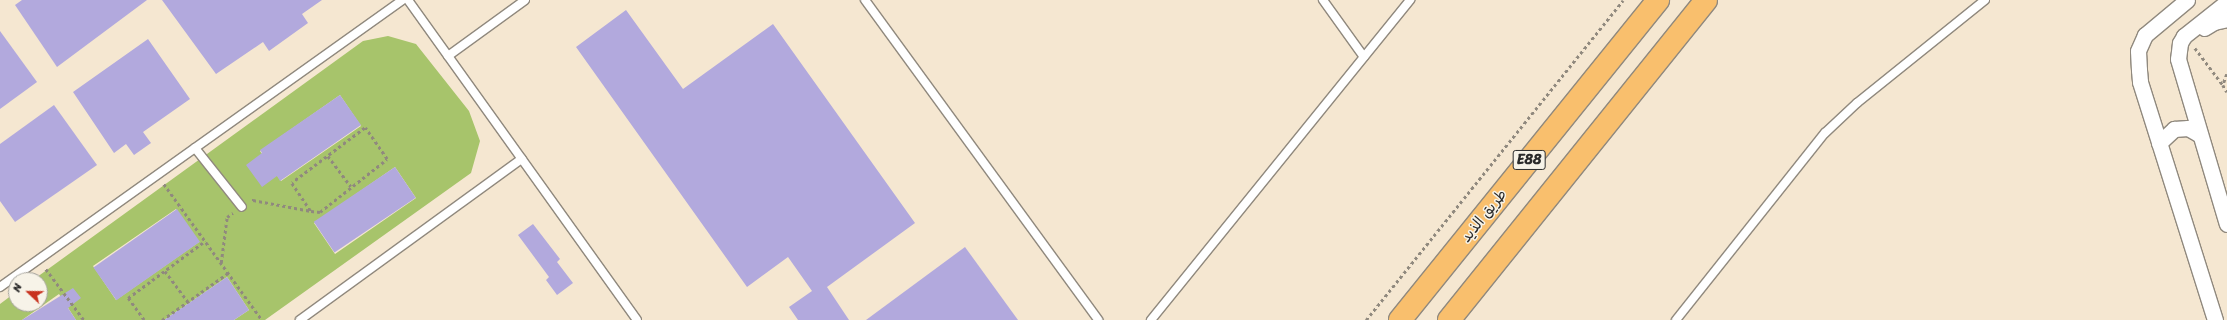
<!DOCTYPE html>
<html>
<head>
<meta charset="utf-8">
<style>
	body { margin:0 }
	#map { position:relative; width:2227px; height:320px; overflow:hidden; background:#f5e7d1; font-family:Sriracha,"Playpen Sans Arabic",sans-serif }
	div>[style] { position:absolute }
	.green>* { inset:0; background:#a7c46b }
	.building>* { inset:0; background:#b2a9dd; transform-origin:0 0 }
	.path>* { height:2.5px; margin-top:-1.25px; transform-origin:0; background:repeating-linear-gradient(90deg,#90897e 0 3px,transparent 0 6px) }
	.roads { filter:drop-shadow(1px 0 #90897e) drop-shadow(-1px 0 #90897e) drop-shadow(0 1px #90897e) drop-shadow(0 -1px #90897e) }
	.service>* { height:8px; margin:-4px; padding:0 4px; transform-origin:4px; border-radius:4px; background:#fff }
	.minor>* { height:15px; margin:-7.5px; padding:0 7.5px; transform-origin:7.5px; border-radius:7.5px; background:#fff }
	.motorway>* { height:22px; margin:-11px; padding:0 11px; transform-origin:11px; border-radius:11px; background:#f9bf6d }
	span { translate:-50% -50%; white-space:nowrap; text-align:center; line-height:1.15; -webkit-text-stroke:3px #f7f3e8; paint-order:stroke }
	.shield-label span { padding:1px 3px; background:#f7f3e8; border:1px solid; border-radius:3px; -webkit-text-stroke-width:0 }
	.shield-label { font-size:14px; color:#2b2b2b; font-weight:700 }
	.street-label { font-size:15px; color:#2b2b2b }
	.north { position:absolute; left:8px; top:272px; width:40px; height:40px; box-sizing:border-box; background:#f7f3e8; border:1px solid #a5a39c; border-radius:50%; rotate:292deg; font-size:11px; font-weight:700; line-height:16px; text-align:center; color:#2b2b2b }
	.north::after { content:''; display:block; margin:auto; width:14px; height:18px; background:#c8321e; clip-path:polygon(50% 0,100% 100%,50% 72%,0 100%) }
</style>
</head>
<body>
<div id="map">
	<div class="green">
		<i style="clip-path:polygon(evenodd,388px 36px,416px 44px,469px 111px,480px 141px,471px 173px,265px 320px,234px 320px,249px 310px,227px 277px,164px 320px,76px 320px,59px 294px,22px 320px,0 320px,0 304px,16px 292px,16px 304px,40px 304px,40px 280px,33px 280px,363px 41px,388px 36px,340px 95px,361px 126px,281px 181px,260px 151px,340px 95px,388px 36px,395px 167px,416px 198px,335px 254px,314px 223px,395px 167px,388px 36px,176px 209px,199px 242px,116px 300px,93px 266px,176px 209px)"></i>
	</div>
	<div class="building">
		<i style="clip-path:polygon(22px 0,147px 0,57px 67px,15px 5px)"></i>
		<i style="clip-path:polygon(162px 0,322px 0,302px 14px,308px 23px,269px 51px,263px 42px,216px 74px)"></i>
		<i style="clip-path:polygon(626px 10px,683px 89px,773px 24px,915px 223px,827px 287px,849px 320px,798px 320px,789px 307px,812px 291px,788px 257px,747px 287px,576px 47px)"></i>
		<i style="clip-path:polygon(0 31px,37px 82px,0 109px)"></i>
		<i style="clip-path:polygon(148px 39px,190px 99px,143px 132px,151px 143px,134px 155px,126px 144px,114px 153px,73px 92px)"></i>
		<i style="clip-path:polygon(340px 95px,361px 125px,280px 181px,277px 176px,262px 187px,246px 165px,262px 153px,260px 150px)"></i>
		<i style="clip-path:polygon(54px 105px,97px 165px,15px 222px,0 201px,0 144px)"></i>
		<i style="left:395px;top:167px;width:37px;height:98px;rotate:56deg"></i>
		<i style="left:177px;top:209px;width:40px;height:102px;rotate:55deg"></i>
		<i style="clip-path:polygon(533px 224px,560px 259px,557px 262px,573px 283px,557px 295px,546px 280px,549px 277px,518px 235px)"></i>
		<i style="clip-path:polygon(965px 247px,1018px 320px,866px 320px)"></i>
		<i style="clip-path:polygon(227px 277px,249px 310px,234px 320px,164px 320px)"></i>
		<i style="clip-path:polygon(73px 288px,81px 298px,68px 308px,76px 320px,22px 320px)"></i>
	</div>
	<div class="path">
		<i style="left:2195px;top:48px;width:46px;rotate:52.9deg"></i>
		<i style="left:2227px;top:74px;width:12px;rotate:110deg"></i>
		<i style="left:2223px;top:85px;width:8px;rotate:60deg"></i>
		<i style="left:328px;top:156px;width:38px;rotate:53deg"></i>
		<i style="left:164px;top:184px;width:168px;rotate:54.2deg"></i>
		<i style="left:252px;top:200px;width:1px"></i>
		<i style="left:253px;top:200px;width:59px;rotate:10.7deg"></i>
		<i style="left:311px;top:211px;width:9px;rotate:6deg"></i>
		<i style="left:320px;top:212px;width:85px;rotate:-38.3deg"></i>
		<i style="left:387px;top:159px;width:38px;rotate:-125deg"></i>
		<i style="left:365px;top:128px;width:91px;rotate:143deg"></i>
		<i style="left:292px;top:183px;width:34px;rotate:56deg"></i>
		<i style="left:221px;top:263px;width:46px;rotate:-82.6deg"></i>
		<i style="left:227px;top:217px;width:7px;rotate:-34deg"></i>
		<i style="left:46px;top:269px;width:64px;rotate:53.3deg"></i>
		<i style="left:165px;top:271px;width:39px;rotate:53deg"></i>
		<i style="left:144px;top:320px;width:27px;rotate:-126deg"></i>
		<i style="left:128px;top:298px;width:96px;rotate:-36.5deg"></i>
		<i style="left:162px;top:320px;width:81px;rotate:-35.5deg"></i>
		<i style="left:1366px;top:320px;width:410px;rotate:-51.2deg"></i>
	</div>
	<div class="roads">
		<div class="service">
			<i style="left:408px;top:0;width:393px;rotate:54.4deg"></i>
			<i style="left:865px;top:0;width:396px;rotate:53.9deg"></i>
			<i style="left:1323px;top:0;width:70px;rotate:54.3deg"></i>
			<i style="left:448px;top:56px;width:95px;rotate:-36deg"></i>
			<i style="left:195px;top:148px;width:75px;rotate:51.5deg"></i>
			<i style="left:0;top:287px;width:494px;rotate:-35.5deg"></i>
			<i style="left:300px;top:320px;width:274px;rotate:-36deg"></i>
			<i style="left:1151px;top:320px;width:412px;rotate:-51deg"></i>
			<i style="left:1676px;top:320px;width:239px;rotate:-51.5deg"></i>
			<i style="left:1825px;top:133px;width:44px;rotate:-43.2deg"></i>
			<i style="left:1857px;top:103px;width:164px;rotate:-38.8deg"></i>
		</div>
		<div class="minor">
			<i style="left:2187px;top:0;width:55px;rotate:140.2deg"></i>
			<i style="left:2145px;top:35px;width:17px;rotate:114deg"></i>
			<i style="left:2138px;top:51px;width:19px;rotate:87deg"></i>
			<i style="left:2139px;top:70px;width:12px;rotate:85deg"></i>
			<i style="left:2140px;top:82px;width:250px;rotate:72.5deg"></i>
			<i style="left:2227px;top:2px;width:55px;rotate:141.7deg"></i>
			<i style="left:2184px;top:36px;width:8px;rotate:120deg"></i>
			<i style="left:2180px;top:43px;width:16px;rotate:97deg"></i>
			<i style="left:2178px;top:59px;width:172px;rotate:73.5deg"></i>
			<i style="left:2204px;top:28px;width:12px;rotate:-31deg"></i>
			<i style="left:2214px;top:22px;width:13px;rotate:-13deg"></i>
			<i style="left:2159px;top:143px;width:21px;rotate:-43deg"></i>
			<i style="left:2174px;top:129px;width:14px;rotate:-4deg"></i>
			<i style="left:2188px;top:128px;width:14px;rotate:30deg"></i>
		</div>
		<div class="motorway">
			<i style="left:1400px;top:320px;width:411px;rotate:-51.1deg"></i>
			<i style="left:1449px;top:320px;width:410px;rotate:-51.2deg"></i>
		</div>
	</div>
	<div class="shield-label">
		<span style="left:1529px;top:160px">E88</span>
	</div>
	<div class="street-label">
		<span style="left:1484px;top:216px;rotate:-51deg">طريق الذيد</span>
	</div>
	<div class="north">N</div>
</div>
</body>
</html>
